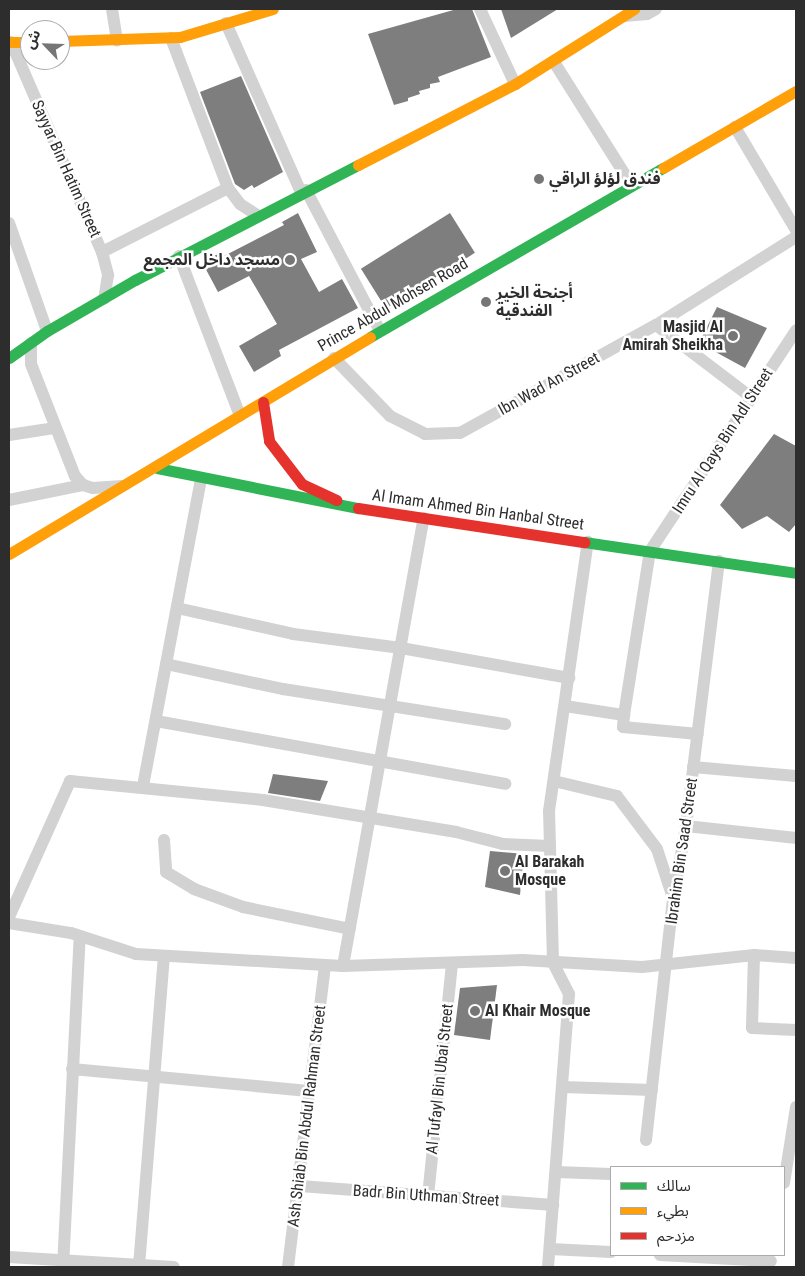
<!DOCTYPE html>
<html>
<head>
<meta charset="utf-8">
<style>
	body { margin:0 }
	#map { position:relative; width:805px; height:1276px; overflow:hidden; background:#fff; font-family:"Roboto Condensed","Noto Sans Arabic",sans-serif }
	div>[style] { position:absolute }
	.building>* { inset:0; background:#7e7e7e; transform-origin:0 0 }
	.street>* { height:12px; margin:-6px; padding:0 6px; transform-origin:6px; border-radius:6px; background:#d2d2d2 }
	.fast>* { height:11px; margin:-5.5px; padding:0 5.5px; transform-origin:5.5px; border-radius:5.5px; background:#30b455 }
	.slow>* { height:11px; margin:-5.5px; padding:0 5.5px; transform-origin:5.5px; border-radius:5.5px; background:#ff9f0a }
	.jam>* { height:11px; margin:-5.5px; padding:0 5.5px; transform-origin:5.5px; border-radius:5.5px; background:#e5322d }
	.dots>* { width:14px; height:14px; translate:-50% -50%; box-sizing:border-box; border:2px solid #fff; border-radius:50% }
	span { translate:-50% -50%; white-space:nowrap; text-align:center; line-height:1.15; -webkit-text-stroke:5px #fff; paint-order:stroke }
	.street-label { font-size:16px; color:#2d2d2d }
	.poi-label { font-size:16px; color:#2d2d2d; font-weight:700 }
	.left { translate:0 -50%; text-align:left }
	.right { translate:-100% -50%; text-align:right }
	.frame { position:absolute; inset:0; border:10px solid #2d2d2d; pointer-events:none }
	.legend { position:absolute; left:610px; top:1166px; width:175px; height:90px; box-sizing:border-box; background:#fff; border:1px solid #ababab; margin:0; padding:6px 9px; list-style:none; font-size:15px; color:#2d2d2d }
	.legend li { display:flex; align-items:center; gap:10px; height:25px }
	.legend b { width:25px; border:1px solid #ababab }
	.north { position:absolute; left:20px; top:20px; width:50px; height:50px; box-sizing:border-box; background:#fff; border:1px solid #ababab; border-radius:50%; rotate:294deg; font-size:14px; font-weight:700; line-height:20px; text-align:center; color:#2d2d2d }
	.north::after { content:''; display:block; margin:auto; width:18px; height:22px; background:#767676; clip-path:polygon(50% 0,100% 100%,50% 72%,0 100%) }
</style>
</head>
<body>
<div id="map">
	<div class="building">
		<i style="clip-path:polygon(457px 9px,472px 9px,491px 57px,438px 77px,440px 82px,430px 84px,430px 88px,419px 91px,420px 94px,408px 98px,408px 101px,394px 105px,368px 34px)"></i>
		<i style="clip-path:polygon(501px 9px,558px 9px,511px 38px)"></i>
		<i style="clip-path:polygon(241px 76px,283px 172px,254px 188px,252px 185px,244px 190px,235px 184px,200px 92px)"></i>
		<i style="clip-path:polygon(298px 213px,317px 252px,301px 259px,319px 292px,342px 279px,358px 308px,279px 350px,281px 356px,254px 372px,239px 346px,277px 324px,249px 276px,218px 292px,202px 262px,220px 253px,222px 257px,284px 225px,282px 222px)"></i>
		<i style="left:450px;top:213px;width:47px;height:105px;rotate:58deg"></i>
		<i style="clip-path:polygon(717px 307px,767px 328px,745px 368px,699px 343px)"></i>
		<i style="clip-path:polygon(774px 434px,796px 446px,796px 524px,789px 532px,767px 516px,742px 529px,720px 505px)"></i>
		<i style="clip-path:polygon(273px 774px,328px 781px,320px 801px,268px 793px)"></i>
		<i style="clip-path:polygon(490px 851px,524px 854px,520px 895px,485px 887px)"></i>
		<i style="clip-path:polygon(497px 985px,490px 1040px,454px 1035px,460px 988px)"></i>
	</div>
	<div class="street">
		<i style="left:112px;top:9px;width:32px;rotate:81deg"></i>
		<i style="left:480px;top:9px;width:83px;rotate:65deg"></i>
		<i style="left:625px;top:16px;width:22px;rotate:-5deg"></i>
		<i style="left:647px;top:14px;width:10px;rotate:-29deg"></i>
		<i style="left:226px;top:23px;width:185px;rotate:66.1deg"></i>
		<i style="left:171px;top:38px;width:160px;rotate:69.2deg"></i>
		<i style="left:228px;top:188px;width:20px;rotate:53deg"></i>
		<i style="left:240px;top:204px;width:20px;rotate:33deg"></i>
		<i style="left:11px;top:42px;width:229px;rotate:66.6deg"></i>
		<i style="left:102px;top:252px;width:24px;rotate:75deg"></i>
		<i style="left:108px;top:275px;width:24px;rotate:99deg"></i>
		<i style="left:554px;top:62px;width:146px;rotate:57.8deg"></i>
		<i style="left:735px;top:127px;width:120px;rotate:59.4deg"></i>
		<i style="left:306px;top:190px;width:159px;rotate:62.3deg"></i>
		<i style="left:9px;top:223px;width:114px;rotate:70.6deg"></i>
		<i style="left:102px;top:252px;width:141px;rotate:-26.9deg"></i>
		<i style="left:179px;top:256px;width:171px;rotate:69.1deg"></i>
		<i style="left:656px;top:325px;width:121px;rotate:37.2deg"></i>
		<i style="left:31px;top:343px;width:21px;rotate:90deg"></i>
		<i style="left:31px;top:364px;width:120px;rotate:68.6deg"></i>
		<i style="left:75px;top:476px;width:12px;rotate:48deg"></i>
		<i style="left:83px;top:485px;width:10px;rotate:17deg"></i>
		<i style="left:93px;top:488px;width:29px;rotate:-4deg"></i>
		<i style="left:334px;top:358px;width:81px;rotate:46deg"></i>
		<i style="left:390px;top:416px;width:39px;rotate:27deg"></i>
		<i style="left:425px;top:434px;width:35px;rotate:-2deg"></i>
		<i style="left:460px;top:433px;width:224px;rotate:-28.9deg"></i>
		<i style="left:656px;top:325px;width:165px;rotate:-32.2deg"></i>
		<i style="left:9px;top:435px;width:47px;rotate:-8.7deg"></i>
		<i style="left:9px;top:500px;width:76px;rotate:-11.5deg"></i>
		<i style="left:177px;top:608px;width:119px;rotate:12.6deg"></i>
		<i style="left:293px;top:634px;width:109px;rotate:7.4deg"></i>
		<i style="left:401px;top:648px;width:171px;rotate:10.1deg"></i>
		<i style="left:166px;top:664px;width:120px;rotate:12.1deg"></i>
		<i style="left:283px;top:689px;width:225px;rotate:9deg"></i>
		<i style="left:565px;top:706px;width:60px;rotate:8.7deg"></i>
		<i style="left:624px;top:715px;width:12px;rotate:95deg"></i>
		<i style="left:623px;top:727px;width:75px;rotate:5.3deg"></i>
		<i style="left:624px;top:715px;width:166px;rotate:-81deg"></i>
		<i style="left:650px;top:551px;width:265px;rotate:-56.5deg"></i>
		<i style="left:156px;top:721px;width:355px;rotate:10.2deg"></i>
		<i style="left:693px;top:767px;width:103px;rotate:5deg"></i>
		<i style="left:554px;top:781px;width:65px;rotate:13.4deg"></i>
		<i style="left:617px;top:796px;width:66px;rotate:53deg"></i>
		<i style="left:657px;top:849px;width:52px;rotate:71.9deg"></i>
		<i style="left:143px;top:786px;width:312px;rotate:-79.3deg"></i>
		<i style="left:686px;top:826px;width:111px;rotate:6.2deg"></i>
		<i style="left:164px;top:840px;width:32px;rotate:86deg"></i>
		<i style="left:166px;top:872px;width:33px;rotate:31deg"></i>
		<i style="left:194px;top:889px;width:52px;rotate:20.2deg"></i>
		<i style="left:243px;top:907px;width:109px;rotate:11.6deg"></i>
		<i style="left:9px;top:917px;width:149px;rotate:-65.8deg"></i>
		<i style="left:70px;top:781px;width:194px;rotate:5.6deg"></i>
		<i style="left:263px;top:800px;width:196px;rotate:9.4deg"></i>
		<i style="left:456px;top:832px;width:49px;rotate:14.3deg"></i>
		<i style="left:503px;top:844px;width:47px;rotate:2.4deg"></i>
		<i style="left:9px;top:923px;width:63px;rotate:9.2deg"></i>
		<i style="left:71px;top:933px;width:68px;rotate:17.9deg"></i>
		<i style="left:136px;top:954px;width:207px;rotate:3.3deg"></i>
		<i style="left:343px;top:966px;width:180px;rotate:-1.9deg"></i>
		<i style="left:523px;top:960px;width:119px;rotate:3.4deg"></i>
		<i style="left:642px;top:967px;width:113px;rotate:-6.1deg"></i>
		<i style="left:754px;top:955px;width:42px;rotate:4.1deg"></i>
		<i style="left:754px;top:955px;width:73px;rotate:91.6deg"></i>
		<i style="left:752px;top:1028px;width:44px;rotate:2.6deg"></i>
		<i style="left:343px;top:966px;width:455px;rotate:-79.8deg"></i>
		<i style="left:72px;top:1069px;width:240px;rotate:5.3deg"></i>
		<i style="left:563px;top:1087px;width:89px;rotate:1.9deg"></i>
		<i style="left:646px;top:1140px;width:241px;rotate:-83.6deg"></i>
		<i style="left:673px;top:901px;width:76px;rotate:-80.2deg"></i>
		<i style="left:686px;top:826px;width:267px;rotate:-82.9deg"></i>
		<i style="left:556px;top:1172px;width:55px;rotate:2.1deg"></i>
		<i style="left:784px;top:1183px;width:77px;rotate:-81deg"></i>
		<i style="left:300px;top:1186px;width:254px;rotate:4.3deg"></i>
		<i style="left:428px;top:1196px;width:234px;rotate:-84.1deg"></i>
		<i style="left:550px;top:1249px;width:61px;rotate:2.8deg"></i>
		<i style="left:660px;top:1255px;width:111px;rotate:3.1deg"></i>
		<i style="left:9px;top:1257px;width:165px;rotate:3.5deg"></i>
		<i style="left:139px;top:1266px;width:311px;rotate:-85.4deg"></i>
		<i style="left:63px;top:1267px;width:331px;rotate:-87.1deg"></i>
		<i style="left:288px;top:1267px;width:304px;rotate:-83deg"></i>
		<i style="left:548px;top:1267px;width:274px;rotate:-85.6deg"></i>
		<i style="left:569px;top:994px;width:36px;rotate:-117deg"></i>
		<i style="left:553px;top:962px;width:151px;rotate:-91.5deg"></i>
		<i style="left:549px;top:811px;width:272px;rotate:-81.8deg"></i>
	</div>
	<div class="fast">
		<i style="left:370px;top:337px;width:338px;rotate:-30deg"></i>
		<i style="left:9px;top:358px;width:47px;rotate:-35.4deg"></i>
		<i style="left:47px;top:331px;width:102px;rotate:-30.1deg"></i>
		<i style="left:135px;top:280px;width:251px;rotate:-27.3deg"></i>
		<i style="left:157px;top:468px;width:205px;rotate:11.3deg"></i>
		<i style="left:584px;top:542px;width:214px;rotate:8.3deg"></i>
	</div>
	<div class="slow">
		<i style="left:60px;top:41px;width:120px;rotate:-1.9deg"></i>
		<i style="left:180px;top:37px;width:97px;rotate:-16.8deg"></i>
		<i style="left:9px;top:42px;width:21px"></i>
		<i style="left:358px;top:165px;width:177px;rotate:-27.3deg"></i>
		<i style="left:515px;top:84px;width:141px;rotate:-32.2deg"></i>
		<i style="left:663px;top:168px;width:154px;rotate:-30.1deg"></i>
		<i style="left:9px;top:554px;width:421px;rotate:-31deg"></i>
	</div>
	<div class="jam">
		<i style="left:263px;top:402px;width:39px;rotate:81deg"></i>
		<i style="left:269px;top:441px;width:54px;rotate:52.5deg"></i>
		<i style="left:302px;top:484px;width:38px;rotate:25deg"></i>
		<i style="left:358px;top:508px;width:229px;rotate:8.6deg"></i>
	</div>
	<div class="dots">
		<i style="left:539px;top:179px;background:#767676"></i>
		<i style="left:290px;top:260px;background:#767676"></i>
		<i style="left:486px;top:302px;background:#767676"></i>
		<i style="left:733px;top:336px;background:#767676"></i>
		<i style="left:505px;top:871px;background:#767676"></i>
		<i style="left:475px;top:1011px;background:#767676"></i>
	</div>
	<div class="street-label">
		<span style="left:66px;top:169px;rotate:66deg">Sayyar Bin Hatim Street</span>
		<span style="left:393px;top:305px;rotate:-30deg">Prince Abdul Mohsen Road</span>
		<span style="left:549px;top:384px;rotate:-29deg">Ibn Wad An Street</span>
		<span style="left:723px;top:441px;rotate:-57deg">Imru Al Qays Bin Adl Street</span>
		<span style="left:478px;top:510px;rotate:8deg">Al Imam Ahmed Bin Hanbal Street</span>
		<span style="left:682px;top:851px;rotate:-82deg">Ibrahim Bin Saad Street</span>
		<span style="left:440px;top:1079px;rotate:-84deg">Al Tufayl Bin Ubai Street</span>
		<span style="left:307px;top:1116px;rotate:-83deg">Ash Shiab Bin Abdul Rahman Street</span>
		<span style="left:426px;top:1196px;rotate:4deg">Badr Bin Uthman Street</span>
	</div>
	<div class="poi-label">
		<span class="left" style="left:549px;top:179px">فندق لؤلؤ الراقي</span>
		<span class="right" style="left:280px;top:260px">مسجد داخل المجمع</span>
		<span class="left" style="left:496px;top:302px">أجنحة الخير<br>الفندقية</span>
		<span class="right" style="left:723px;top:336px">Masjid Al<br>Amirah Sheikha</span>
		<span class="left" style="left:515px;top:871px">Al Barakah<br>Mosque</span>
		<span class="left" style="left:485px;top:1011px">Al Khair Mosque</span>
	</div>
	<div class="frame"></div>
	<ul class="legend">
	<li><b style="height:6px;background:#30b455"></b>سالك</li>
	<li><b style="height:6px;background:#ff9f0a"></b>بطيء</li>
	<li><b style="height:6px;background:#e5322d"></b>مزدحم</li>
	</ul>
	<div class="north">ش</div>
</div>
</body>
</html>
